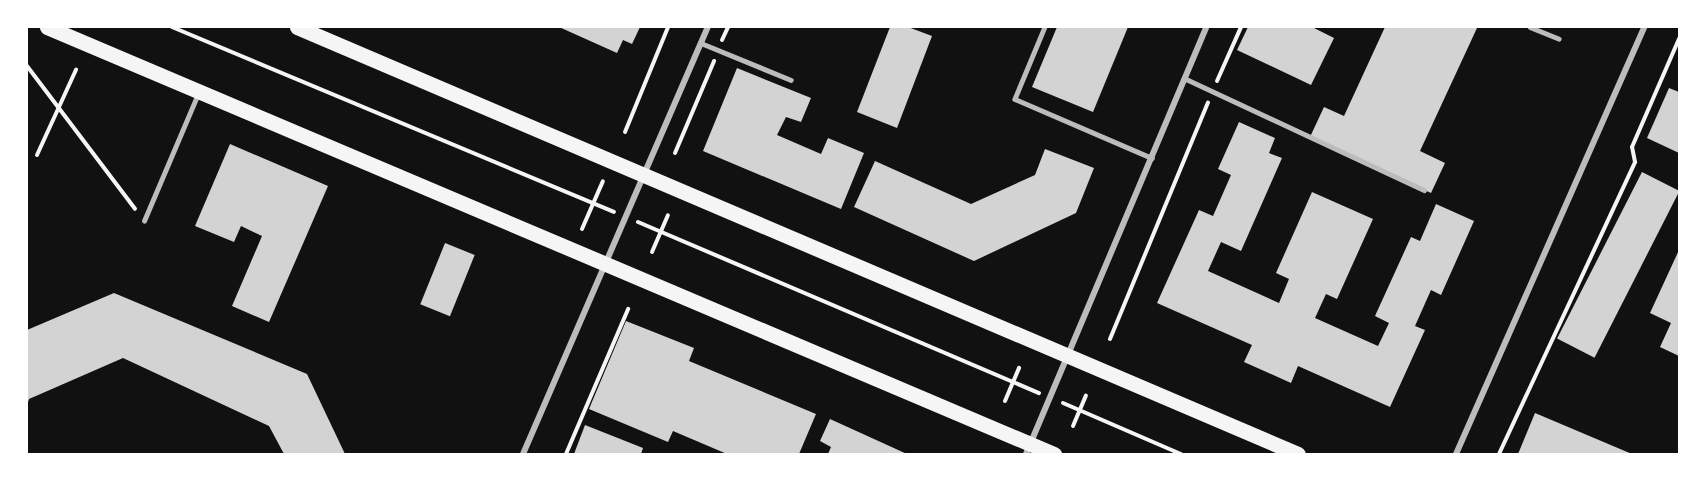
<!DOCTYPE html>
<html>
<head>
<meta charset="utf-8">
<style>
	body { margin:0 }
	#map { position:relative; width:1706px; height:481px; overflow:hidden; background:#111; font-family:"PT Serif",serif }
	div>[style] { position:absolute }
	.building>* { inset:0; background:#d3d3d3; transform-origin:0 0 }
	.path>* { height:4px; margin:-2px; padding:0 2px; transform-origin:2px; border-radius:2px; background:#f5f5f5 }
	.service>* { height:4.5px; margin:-2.25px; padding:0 2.25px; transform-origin:2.25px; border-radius:2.25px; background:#bcbcbc }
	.minor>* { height:6px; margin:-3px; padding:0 3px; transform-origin:3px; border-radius:3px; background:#bcbcbc }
	.primary>* { height:15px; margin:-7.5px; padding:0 7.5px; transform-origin:7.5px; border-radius:7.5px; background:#f5f5f5 }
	span { translate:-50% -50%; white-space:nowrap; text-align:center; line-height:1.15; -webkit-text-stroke:6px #fff; paint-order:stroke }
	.frame { position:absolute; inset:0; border:28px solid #fff; pointer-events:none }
</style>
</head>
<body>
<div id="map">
	<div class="building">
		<i style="clip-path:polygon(559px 27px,640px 27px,632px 44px,623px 40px,617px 53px)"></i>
		<i style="clip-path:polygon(890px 27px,908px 27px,932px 36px,897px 128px,857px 112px)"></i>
		<i style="clip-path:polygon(1057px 27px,1128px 27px,1093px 112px,1032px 87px)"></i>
		<i style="clip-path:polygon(1248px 27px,1312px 27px,1334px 38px,1311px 85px,1237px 50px)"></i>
		<i style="clip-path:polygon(1385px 27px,1477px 28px,1420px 151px,1445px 163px,1431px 193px,1310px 137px,1324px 107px,1344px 116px)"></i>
		<i style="clip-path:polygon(737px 68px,811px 98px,801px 122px,786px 117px,777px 135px,821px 154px,828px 138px,864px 153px,841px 209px,703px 151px)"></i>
		<i style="clip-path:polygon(1669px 88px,1679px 92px,1679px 153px,1647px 138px)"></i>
		<i style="clip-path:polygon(1239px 122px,1275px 138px,1269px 153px,1282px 158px,1241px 251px,1221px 242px,1208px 271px,1279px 303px,1289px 279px,1276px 273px,1312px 192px,1373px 219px,1337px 299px,1326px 294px,1315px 318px,1378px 346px,1389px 323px,1375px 316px,1411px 237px,1420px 241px,1436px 204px,1474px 221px,1441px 295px,1431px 290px,1415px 326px,1425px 330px,1390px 407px,1298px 366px,1291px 383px,1244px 362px,1252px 345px,1157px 303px,1199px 210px,1213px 216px,1231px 175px,1218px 169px)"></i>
		<i style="clip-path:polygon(230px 144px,328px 186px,269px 322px,232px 306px,262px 236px,241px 226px,234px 242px,195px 226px)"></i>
		<i style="clip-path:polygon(1045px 149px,1094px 168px,1076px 213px,974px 261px,854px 207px,875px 161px,971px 204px,1035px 175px)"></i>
		<i style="left:1642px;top:172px;width:42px;height:187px;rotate:27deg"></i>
		<i style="left:445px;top:243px;width:32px;height:66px;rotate:22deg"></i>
		<i style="clip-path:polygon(1679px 250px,1679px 356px,1660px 347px,1671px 323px,1650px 313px)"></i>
		<i style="clip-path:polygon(114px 293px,307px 374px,345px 454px,284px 454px,269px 426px,123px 358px,29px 399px,27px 405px,27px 330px)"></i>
		<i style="clip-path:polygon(626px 321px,694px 348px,689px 361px,816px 414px,799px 454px,727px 454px,673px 431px,668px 442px,589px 409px)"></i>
		<i style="clip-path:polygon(1535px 413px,1632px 454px,1518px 454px)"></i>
		<i style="clip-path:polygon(830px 419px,907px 454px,828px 454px,831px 447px,820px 441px)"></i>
		<i style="clip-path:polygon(585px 425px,643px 448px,641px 454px,574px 454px)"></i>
	</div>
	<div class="path">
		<i style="left:172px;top:27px;width:479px;rotate:22.7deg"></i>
		<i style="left:722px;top:40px;width:14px;rotate:-65deg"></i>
		<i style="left:27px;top:66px;width:179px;rotate:52.9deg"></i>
		<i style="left:1217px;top:81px;width:59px;rotate:-66deg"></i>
		<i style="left:625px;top:132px;width:113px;rotate:-67.7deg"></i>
		<i style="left:675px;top:153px;width:100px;rotate:-67deg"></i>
		<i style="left:37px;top:155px;width:94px;rotate:-65.4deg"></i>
		<i style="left:638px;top:222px;width:436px;rotate:23.1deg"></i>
		<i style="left:582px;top:229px;width:52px;rotate:-66.4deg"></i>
		<i style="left:652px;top:252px;width:40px;rotate:-66.6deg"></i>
		<i style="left:1110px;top:339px;width:256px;rotate:-67.5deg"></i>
		<i style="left:1005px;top:401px;width:36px;rotate:-67deg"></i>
		<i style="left:1063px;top:403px;width:129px;rotate:23.4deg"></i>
		<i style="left:1073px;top:426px;width:33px;rotate:-67deg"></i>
		<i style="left:566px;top:454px;width:158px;rotate:-66.8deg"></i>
		<i style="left:1499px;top:454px;width:322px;rotate:-65deg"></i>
		<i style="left:1635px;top:162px;width:15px;rotate:-101deg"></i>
		<i style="left:1632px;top:147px;width:118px;rotate:-66.5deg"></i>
	</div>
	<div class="service">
		<i style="left:1045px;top:27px;width:78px;rotate:112.6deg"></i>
		<i style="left:1015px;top:99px;width:149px;rotate:23.3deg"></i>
		<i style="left:1530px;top:27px;width:31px;rotate:22deg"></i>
		<i style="left:701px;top:43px;width:97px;rotate:22.3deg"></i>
		<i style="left:1184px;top:78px;width:265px;rotate:25deg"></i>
		<i style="left:144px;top:221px;width:138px;rotate:-67deg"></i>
	</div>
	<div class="minor">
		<i style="left:523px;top:454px;width:465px;rotate:-66.6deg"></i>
		<i style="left:1026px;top:454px;width:463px;rotate:-67.1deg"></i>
		<i style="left:1456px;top:454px;width:467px;rotate:-66.2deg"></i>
	</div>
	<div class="primary">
		<i style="left:47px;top:27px;width:1094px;rotate:22.98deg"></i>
		<i style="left:297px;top:27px;width:1088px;rotate:23.1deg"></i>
	</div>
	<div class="frame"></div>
</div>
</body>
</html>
